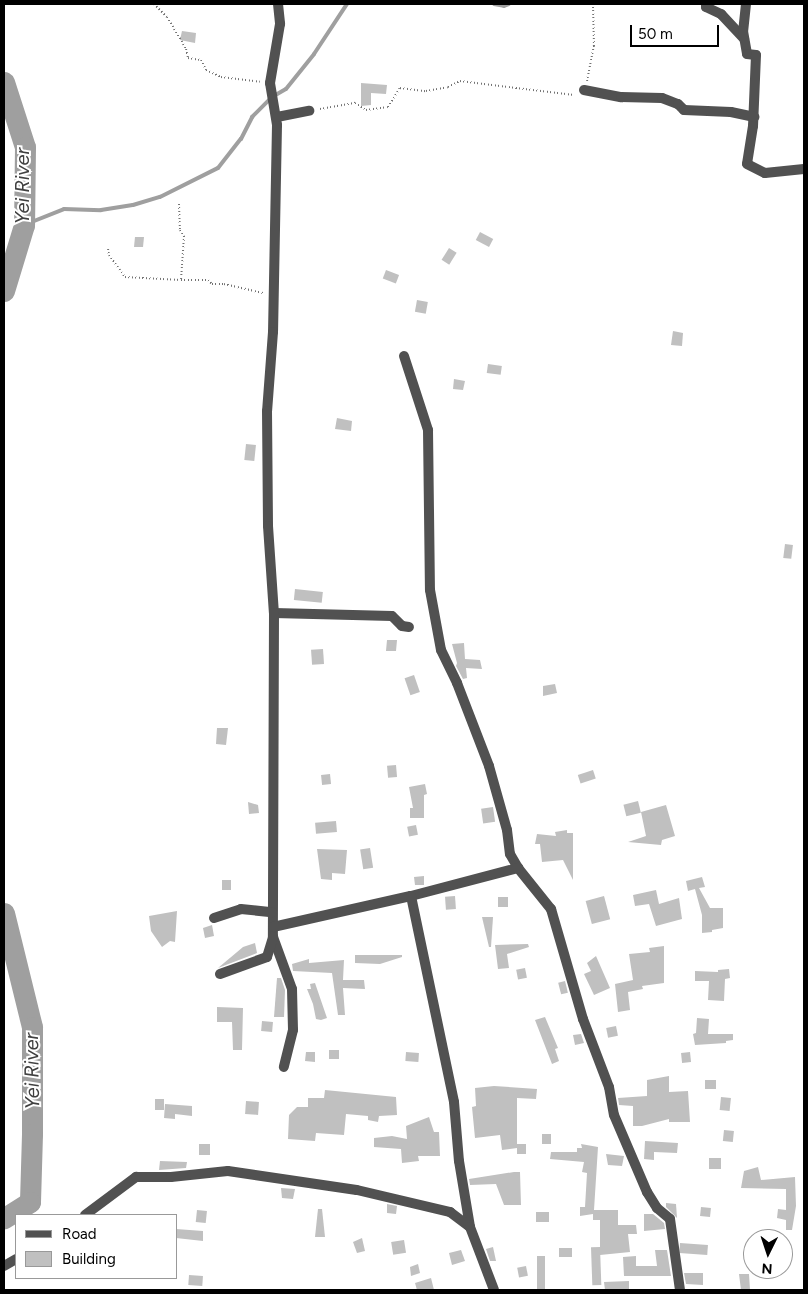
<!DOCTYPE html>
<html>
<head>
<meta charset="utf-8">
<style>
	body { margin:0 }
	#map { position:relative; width:808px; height:1294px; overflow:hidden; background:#fff; font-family:Figtree,sans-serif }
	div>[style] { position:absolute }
	.stream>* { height:4px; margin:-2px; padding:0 2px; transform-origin:2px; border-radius:2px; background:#9f9f9f }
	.river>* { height:21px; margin:-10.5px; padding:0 10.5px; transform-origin:10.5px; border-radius:10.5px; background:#9f9f9f }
	.building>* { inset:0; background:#c0c0c0; transform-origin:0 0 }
	.path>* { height:2px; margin-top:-1px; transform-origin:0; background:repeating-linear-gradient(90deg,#737373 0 1px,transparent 0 3.5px) }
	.street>* { height:10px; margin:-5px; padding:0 5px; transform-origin:5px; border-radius:5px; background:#515151 }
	span { translate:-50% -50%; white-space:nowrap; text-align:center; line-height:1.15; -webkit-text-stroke:4px #fff; paint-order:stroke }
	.water-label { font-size:20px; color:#404040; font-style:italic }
	.frame { position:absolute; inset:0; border:5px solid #000; pointer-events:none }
	.legend { position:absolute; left:15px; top:1214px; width:162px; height:65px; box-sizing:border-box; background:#fff; border:1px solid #999; margin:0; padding:6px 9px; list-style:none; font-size:15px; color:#000 }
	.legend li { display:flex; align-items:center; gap:10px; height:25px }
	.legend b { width:25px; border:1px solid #999 }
	.north { position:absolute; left:743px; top:1229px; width:50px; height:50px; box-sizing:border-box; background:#fff; border:1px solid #999; border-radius:50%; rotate:184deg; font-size:14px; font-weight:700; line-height:20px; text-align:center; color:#000 }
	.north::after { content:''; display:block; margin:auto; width:18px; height:22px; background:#000; clip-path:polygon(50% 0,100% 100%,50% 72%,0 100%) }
	.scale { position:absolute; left:630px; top:25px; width:89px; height:22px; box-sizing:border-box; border:2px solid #000; border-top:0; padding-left:6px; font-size:15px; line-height:18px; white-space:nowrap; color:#000; -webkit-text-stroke:4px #fff; paint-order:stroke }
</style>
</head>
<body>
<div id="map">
	<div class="stream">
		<i style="left:494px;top:4px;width:10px;rotate:11deg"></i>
		<i style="left:504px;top:6px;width:5px;rotate:-22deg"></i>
		<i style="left:24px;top:225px;width:43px;rotate:-21.8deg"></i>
		<i style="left:64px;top:209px;width:37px;rotate:2deg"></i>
		<i style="left:101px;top:210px;width:32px;rotate:-9deg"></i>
		<i style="left:133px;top:205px;width:28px;rotate:-17deg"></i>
		<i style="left:160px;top:197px;width:65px;rotate:-26.6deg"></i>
		<i style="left:218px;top:168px;width:37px;rotate:-52deg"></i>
		<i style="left:241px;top:139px;width:25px;rotate:-63deg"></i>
		<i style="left:252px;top:117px;width:28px;rotate:-45deg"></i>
		<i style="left:272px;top:97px;width:16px;rotate:-30deg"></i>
		<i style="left:286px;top:89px;width:45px;rotate:-51.3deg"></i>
		<i style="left:314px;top:54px;width:60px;rotate:-56.6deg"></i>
	</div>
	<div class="river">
		<i style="left:4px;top:82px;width:68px;rotate:72.1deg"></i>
		<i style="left:25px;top:147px;width:78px;rotate:90.7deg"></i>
		<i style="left:24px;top:225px;width:69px;rotate:106.9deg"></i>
		<i style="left:4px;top:913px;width:117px;rotate:76.2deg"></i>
		<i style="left:32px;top:1027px;width:107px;rotate:90deg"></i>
		<i style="left:32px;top:1134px;width:68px;rotate:91.7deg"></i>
		<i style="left:30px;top:1202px;width:31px;rotate:148deg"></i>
	</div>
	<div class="building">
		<i style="clip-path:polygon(182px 31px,196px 33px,195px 43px,180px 40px)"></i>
		<i style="clip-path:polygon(361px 83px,387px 85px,386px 94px,371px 93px,371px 105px,361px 106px)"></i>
		<i style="left:480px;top:232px;width:15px;height:9px;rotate:28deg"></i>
		<i style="clip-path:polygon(135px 237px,144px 237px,143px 247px,134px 247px)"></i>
		<i style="left:449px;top:248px;width:9px;height:14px;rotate:32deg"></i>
		<i style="left:386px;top:270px;width:14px;height:9px;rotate:21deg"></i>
		<i style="left:417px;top:300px;width:11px;height:12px;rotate:10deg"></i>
		<i style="clip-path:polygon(673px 331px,683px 333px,682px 346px,671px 345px)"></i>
		<i style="left:488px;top:364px;width:14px;height:9px;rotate:8deg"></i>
		<i style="clip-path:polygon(454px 379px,465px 381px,463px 390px,453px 389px)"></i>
		<i style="clip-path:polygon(337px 418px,352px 421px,351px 431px,335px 429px)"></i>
		<i style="left:246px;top:444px;width:10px;height:16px;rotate:6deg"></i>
		<i style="left:785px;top:544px;width:8px;height:14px;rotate:7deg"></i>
		<i style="left:295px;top:589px;width:28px;height:11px;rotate:6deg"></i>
		<i style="clip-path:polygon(387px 640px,397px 640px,396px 651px,386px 651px)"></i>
		<i style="clip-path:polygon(464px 643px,465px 659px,480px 660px,482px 669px,466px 668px,467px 678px,463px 679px,456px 666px,457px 663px,452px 644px)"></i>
		<i style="left:323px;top:649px;width:15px;height:12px;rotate:86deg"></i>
		<i style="left:414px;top:675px;width:18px;height:10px;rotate:71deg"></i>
		<i style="clip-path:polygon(555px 684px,557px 693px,543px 696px,543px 686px)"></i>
		<i style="clip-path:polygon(217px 728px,228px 728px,226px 745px,216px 744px)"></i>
		<i style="left:396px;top:765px;width:12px;height:9px;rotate:85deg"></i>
		<i style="left:593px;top:770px;width:9px;height:16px;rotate:72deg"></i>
		<i style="left:330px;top:774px;width:10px;height:9px;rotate:84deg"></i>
		<i style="clip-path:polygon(425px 784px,427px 794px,424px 795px,424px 818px,410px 818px,410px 808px,413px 808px,409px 787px)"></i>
		<i style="left:638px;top:801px;width:12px;height:15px;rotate:76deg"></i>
		<i style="clip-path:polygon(248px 802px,258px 805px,259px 813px,249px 814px)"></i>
		<i style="clip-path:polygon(666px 805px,675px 836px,662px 840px,661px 845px,628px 842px,646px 836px,641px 812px)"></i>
		<i style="left:493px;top:807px;width:15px;height:12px;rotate:82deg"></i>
		<i style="left:336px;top:821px;width:11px;height:21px;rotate:85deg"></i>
		<i style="left:416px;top:825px;width:10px;height:9px;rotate:79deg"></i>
		<i style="clip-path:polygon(567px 830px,567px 833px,573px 833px,573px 880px,563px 860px,542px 862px,540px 844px,535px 844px,537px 834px,556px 836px,555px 832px)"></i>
		<i style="left:370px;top:848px;width:20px;height:10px;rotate:81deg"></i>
		<i style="clip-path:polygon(317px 849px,347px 850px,345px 874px,332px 873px,332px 880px,321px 879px)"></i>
		<i style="clip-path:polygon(424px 876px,424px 885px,415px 885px,414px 877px)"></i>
		<i style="clip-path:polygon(702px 877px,705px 887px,699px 888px,710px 908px,723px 908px,723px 928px,712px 930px,712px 932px,702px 933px,702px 915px,695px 889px,688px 891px,686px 881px)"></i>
		<i style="left:231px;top:880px;width:10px;height:9px;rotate:90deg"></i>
		<i style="clip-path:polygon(656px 890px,659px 904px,679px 898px,682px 919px,656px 926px,649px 904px,635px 906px,633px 895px)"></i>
		<i style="left:455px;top:896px;width:13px;height:10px;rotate:86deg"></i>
		<i style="left:604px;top:896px;width:24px;height:19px;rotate:75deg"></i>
		<i style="left:498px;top:897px;width:10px;height:10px"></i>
		<i style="clip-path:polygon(177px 911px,175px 942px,170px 941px,162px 947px,151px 931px,149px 916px)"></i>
		<i style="clip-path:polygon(482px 917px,493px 917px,491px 947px,489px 947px)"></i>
		<i style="clip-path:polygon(212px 925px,214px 936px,205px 938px,203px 928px)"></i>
		<i style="clip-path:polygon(255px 943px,257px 953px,218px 968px,243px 947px)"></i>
		<i style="clip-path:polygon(528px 944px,529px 947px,507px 954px,509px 968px,498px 969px,495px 945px)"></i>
		<i style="clip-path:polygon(664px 946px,664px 983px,642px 986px,643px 989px,628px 992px,630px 1010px,618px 1012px,615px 984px,633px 980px,629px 954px,650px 952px,649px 948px)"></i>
		<i style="clip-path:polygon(355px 955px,402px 955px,402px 957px,380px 964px,355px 963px)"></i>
		<i style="clip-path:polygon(596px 956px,610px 988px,594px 995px,584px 974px,591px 971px,587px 963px)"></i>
		<i style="clip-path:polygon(309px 959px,309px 963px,344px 960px,343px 980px,364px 980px,365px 989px,343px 988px,345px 1015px,338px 1015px,332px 973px,293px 971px,292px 964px)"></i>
		<i style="left:525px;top:968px;width:10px;height:9px;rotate:79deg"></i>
		<i style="clip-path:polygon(729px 969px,730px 978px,725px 979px,724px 1001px,708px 1000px,709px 981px,695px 981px,695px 971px,718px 972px,718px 970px)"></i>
		<i style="clip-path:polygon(277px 978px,281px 978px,285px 990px,284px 1017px,274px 1017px)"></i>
		<i style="left:565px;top:981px;width:12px;height:7px;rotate:76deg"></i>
		<i style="clip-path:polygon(315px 983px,327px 1018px,321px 1020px,316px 1019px,313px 1004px,307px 989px,311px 989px,310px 984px)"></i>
		<i style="clip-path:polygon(217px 1007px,243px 1008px,242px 1050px,233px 1050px,232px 1022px,217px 1022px)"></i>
		<i style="clip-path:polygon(545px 1017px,558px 1048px,555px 1049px,559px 1061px,552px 1064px,535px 1020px)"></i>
		<i style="clip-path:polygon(697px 1018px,709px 1019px,708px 1034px,733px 1034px,733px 1040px,726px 1041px,726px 1043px,695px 1045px,693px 1034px,696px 1033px)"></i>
		<i style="left:262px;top:1021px;width:11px;height:10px;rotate:5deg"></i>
		<i style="left:616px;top:1026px;width:10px;height:10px;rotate:79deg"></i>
		<i style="clip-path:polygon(581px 1034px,584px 1043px,575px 1045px,573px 1035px)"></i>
		<i style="left:329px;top:1050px;width:10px;height:9px"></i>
		<i style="clip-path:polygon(306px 1052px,315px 1052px,315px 1062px,305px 1061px)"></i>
		<i style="left:406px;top:1052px;width:13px;height:9px;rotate:4deg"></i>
		<i style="left:690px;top:1052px;width:10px;height:9px;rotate:84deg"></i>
		<i style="clip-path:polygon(669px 1076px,669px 1092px,688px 1091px,690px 1122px,669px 1122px,669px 1119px,642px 1126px,633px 1126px,633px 1106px,619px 1105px,618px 1098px,647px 1096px,647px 1080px)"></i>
		<i style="left:705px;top:1080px;width:11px;height:9px"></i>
		<i style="clip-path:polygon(494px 1086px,537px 1089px,536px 1099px,517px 1098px,517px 1148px,502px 1150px,500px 1135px,475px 1138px,472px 1107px,476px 1106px,475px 1088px)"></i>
		<i style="clip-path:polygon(325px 1090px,396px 1097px,397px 1115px,379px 1116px,378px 1122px,368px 1120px,368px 1116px,346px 1114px,344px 1135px,316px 1133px,315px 1141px,288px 1139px,289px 1115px,297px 1107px,308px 1107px,308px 1098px,324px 1098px)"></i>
		<i style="left:721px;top:1097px;width:10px;height:13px;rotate:6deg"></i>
		<i style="left:155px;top:1099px;width:9px;height:11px"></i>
		<i style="left:246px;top:1101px;width:13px;height:13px;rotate:4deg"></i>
		<i style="clip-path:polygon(165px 1104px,192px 1106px,192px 1116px,175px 1114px,175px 1119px,164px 1118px)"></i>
		<i style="clip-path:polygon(429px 1117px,434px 1132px,439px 1132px,440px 1156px,418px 1156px,419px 1161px,402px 1163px,401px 1149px,374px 1147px,374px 1138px,392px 1136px,407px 1139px,406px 1126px)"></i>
		<i style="left:724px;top:1130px;width:10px;height:11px;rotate:6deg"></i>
		<i style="left:542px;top:1134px;width:9px;height:10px"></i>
		<i style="clip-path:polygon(645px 1141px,678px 1143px,677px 1153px,654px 1152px,654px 1160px,644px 1159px)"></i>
		<i style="left:210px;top:1144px;width:11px;height:11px;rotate:90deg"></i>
		<i style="left:517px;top:1144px;width:9px;height:10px"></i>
		<i style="clip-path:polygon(581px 1144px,598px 1147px,594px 1210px,618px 1210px,618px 1225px,636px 1225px,637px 1234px,628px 1234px,630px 1252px,600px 1255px,600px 1220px,593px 1220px,593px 1214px,580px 1216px,580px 1207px,585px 1207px,587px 1173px,582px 1172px,584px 1162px,550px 1159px,551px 1152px,577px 1152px,577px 1148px,582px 1148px)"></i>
		<i style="clip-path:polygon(606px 1154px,624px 1156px,622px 1166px,608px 1165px)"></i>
		<i style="left:709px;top:1158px;width:12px;height:11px"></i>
		<i style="clip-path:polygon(160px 1161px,187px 1162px,186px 1168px,159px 1170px)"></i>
		<i style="clip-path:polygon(758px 1167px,761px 1180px,795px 1177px,796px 1206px,792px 1230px,786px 1230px,786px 1220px,777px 1218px,778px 1209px,786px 1210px,786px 1189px,741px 1188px,744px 1171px)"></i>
		<i style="clip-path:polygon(514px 1172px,520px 1172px,521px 1205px,504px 1205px,496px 1184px,470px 1185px,469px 1179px)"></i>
		<i style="clip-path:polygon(281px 1188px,295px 1189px,293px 1199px,282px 1198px)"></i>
		<i style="clip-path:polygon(666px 1203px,676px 1204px,677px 1218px,666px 1207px)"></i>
		<i style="clip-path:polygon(387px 1204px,397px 1206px,396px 1214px,387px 1213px)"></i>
		<i style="left:701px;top:1207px;width:10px;height:9px;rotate:6deg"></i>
		<i style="clip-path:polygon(318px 1209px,322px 1209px,325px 1237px,315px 1237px)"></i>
		<i style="left:197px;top:1210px;width:10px;height:12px;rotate:6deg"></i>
		<i style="left:536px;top:1212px;width:13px;height:10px"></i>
		<i style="clip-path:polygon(644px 1214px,653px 1214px,664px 1223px,665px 1229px,644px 1231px)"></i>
		<i style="clip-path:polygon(176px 1229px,203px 1231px,203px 1241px,176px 1238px)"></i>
		<i style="clip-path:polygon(362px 1238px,365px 1251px,357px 1253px,353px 1242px)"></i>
		<i style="left:404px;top:1240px;width:13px;height:13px;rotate:81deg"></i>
		<i style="left:680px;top:1243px;width:28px;height:10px;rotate:4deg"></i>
		<i style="clip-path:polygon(493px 1247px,496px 1261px,490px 1261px,486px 1249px)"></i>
		<i style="left:600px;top:1247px;width:38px;height:9px;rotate:88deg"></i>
		<i style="left:559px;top:1248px;width:13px;height:9px"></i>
		<i style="clip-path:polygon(461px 1250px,465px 1261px,452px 1265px,449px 1253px)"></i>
		<i style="clip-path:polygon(655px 1250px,667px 1250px,671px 1276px,624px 1276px,623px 1257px,636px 1256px,636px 1266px,657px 1266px)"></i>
		<i style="left:537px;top:1256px;width:8px;height:34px"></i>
		<i style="clip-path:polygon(418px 1264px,420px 1273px,411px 1276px,410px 1267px)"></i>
		<i style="left:526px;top:1266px;width:10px;height:9px;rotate:79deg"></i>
		<i style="clip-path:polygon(684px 1273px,703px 1273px,703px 1285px,686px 1284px)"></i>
		<i style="clip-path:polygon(739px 1274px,749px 1274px,750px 1290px,741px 1290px)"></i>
		<i style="left:189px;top:1275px;width:14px;height:10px;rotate:4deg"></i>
		<i style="clip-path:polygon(431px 1278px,434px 1290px,417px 1290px,415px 1283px)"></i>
		<i style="clip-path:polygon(629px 1281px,629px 1290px,605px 1290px,604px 1282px)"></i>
	</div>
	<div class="path">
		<i style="left:154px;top:4px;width:18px;rotate:45deg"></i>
		<i style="left:167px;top:17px;width:37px;rotate:59deg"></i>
		<i style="left:186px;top:49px;width:9px;rotate:77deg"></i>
		<i style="left:188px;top:58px;width:13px;rotate:9deg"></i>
		<i style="left:201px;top:60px;width:11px;rotate:63deg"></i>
		<i style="left:206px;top:70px;width:17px;rotate:25deg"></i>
		<i style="left:221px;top:77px;width:39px;rotate:7deg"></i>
		<i style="left:587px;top:81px;width:36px;rotate:-79deg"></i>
		<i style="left:594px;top:46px;width:42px;rotate:-91.4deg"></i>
		<i style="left:320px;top:109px;width:36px;rotate:-10deg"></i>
		<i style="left:355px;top:103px;width:13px;rotate:32deg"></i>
		<i style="left:366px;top:110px;width:22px;rotate:-8deg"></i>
		<i style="left:388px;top:107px;width:22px;rotate:-58deg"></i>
		<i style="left:400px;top:88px;width:26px;rotate:7deg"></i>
		<i style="left:426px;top:91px;width:22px;rotate:-10deg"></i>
		<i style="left:448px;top:87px;width:13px;rotate:-27deg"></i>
		<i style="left:460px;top:81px;width:115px;rotate:7deg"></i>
		<i style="left:179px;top:204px;width:26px;rotate:88deg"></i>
		<i style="left:180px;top:230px;width:7px;rotate:56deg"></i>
		<i style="left:184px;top:236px;width:44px;rotate:93.9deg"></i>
		<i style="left:181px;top:280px;width:27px"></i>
		<i style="left:208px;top:280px;width:6px;rotate:45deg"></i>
		<i style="left:212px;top:284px;width:12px"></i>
		<i style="left:224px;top:284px;width:40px;rotate:13deg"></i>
		<i style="left:108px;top:249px;width:6px;rotate:81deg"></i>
		<i style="left:109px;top:255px;width:27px;rotate:54deg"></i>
		<i style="left:125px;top:277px;width:56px;rotate:3.1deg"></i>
	</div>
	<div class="street">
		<i style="left:278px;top:4px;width:20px;rotate:84deg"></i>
		<i style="left:280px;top:24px;width:60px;rotate:99.6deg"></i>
		<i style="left:270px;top:83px;width:43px;rotate:80.5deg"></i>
		<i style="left:277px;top:125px;width:207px;rotate:91.1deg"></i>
		<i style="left:273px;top:332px;width:79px;rotate:94.3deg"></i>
		<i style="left:267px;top:411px;width:115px;rotate:89.5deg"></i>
		<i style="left:268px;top:526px;width:87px;rotate:86.1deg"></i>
		<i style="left:274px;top:613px;width:118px;rotate:1.5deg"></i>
		<i style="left:392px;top:616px;width:14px;rotate:45deg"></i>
		<i style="left:402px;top:626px;width:7px;rotate:8deg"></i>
		<i style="left:706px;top:4px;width:3px;rotate:90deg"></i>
		<i style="left:706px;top:7px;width:17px;rotate:25deg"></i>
		<i style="left:721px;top:14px;width:34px;rotate:47deg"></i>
		<i style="left:746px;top:4px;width:27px;rotate:96deg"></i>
		<i style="left:743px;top:31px;width:23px;rotate:80deg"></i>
		<i style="left:747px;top:54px;width:9px;rotate:6deg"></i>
		<i style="left:756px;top:55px;width:71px;rotate:92.4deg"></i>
		<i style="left:753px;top:126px;width:38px;rotate:99deg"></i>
		<i style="left:747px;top:164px;width:20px;rotate:27deg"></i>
		<i style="left:765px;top:173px;width:39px;rotate:-6deg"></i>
		<i style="left:584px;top:90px;width:38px;rotate:11deg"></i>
		<i style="left:621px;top:97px;width:41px;rotate:1.4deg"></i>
		<i style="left:662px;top:98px;width:17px;rotate:21deg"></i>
		<i style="left:678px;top:104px;width:8px;rotate:45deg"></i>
		<i style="left:684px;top:110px;width:47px;rotate:2.4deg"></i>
		<i style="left:731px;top:112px;width:24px;rotate:12deg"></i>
		<i style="left:277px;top:117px;width:33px;rotate:-11deg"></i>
		<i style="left:404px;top:356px;width:78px;rotate:72deg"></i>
		<i style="left:428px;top:430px;width:160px;rotate:89.3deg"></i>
		<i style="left:430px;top:590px;width:61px;rotate:79.6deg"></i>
		<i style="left:441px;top:650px;width:37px;rotate:64deg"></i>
		<i style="left:457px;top:683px;width:89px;rotate:68.9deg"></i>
		<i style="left:489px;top:766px;width:66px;rotate:74.3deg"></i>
		<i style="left:507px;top:830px;width:24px;rotate:83deg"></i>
		<i style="left:510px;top:854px;width:16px;rotate:60deg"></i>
		<i style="left:518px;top:868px;width:53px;rotate:51.2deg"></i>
		<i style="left:551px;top:909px;width:115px;rotate:73.8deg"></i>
		<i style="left:583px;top:1019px;width:73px;rotate:69.1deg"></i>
		<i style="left:609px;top:1087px;width:28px;rotate:80deg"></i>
		<i style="left:614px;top:1115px;width:84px;rotate:66.8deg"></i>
		<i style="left:647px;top:1192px;width:19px;rotate:58deg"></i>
		<i style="left:657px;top:1208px;width:17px;rotate:40deg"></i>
		<i style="left:670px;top:1219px;width:72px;rotate:82deg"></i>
		<i style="left:274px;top:613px;width:324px;rotate:90.2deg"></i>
		<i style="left:273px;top:937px;width:55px;rotate:69.9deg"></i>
		<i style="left:292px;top:989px;width:41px;rotate:88.6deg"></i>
		<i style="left:293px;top:1030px;width:38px;rotate:104deg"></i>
		<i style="left:411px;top:896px;width:111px;rotate:-14.7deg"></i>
		<i style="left:214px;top:918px;width:28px;rotate:-18deg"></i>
		<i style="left:241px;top:909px;width:31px;rotate:6deg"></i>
		<i style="left:273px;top:927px;width:141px;rotate:-12.7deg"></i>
		<i style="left:411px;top:896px;width:210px;rotate:78.2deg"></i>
		<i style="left:454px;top:1102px;width:59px;rotate:85.2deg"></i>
		<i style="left:459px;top:1161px;width:67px;rotate:80.5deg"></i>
		<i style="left:220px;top:974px;width:50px;rotate:-19.9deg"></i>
		<i style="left:267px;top:957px;width:21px;rotate:-73deg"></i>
		<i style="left:85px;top:1215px;width:64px;rotate:-36.7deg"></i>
		<i style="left:136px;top:1177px;width:35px"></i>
		<i style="left:171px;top:1177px;width:57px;rotate:-6deg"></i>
		<i style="left:228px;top:1171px;width:130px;rotate:8.4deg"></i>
		<i style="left:357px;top:1190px;width:96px;rotate:13.3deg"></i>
		<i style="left:450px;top:1212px;width:25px;rotate:37deg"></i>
		<i style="left:470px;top:1227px;width:67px;rotate:69.1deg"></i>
		<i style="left:4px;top:1266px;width:14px;rotate:-30deg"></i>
	</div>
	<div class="water-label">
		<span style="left:22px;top:186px;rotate:-90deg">Yei River</span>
		<span style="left:32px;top:1071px;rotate:-91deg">Yei River</span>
	</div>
	<div class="frame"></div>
	<ul class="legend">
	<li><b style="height:6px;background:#515151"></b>Road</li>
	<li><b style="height:14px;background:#c0c0c0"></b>Building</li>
	</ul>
	<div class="north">N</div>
	<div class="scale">50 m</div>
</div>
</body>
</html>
